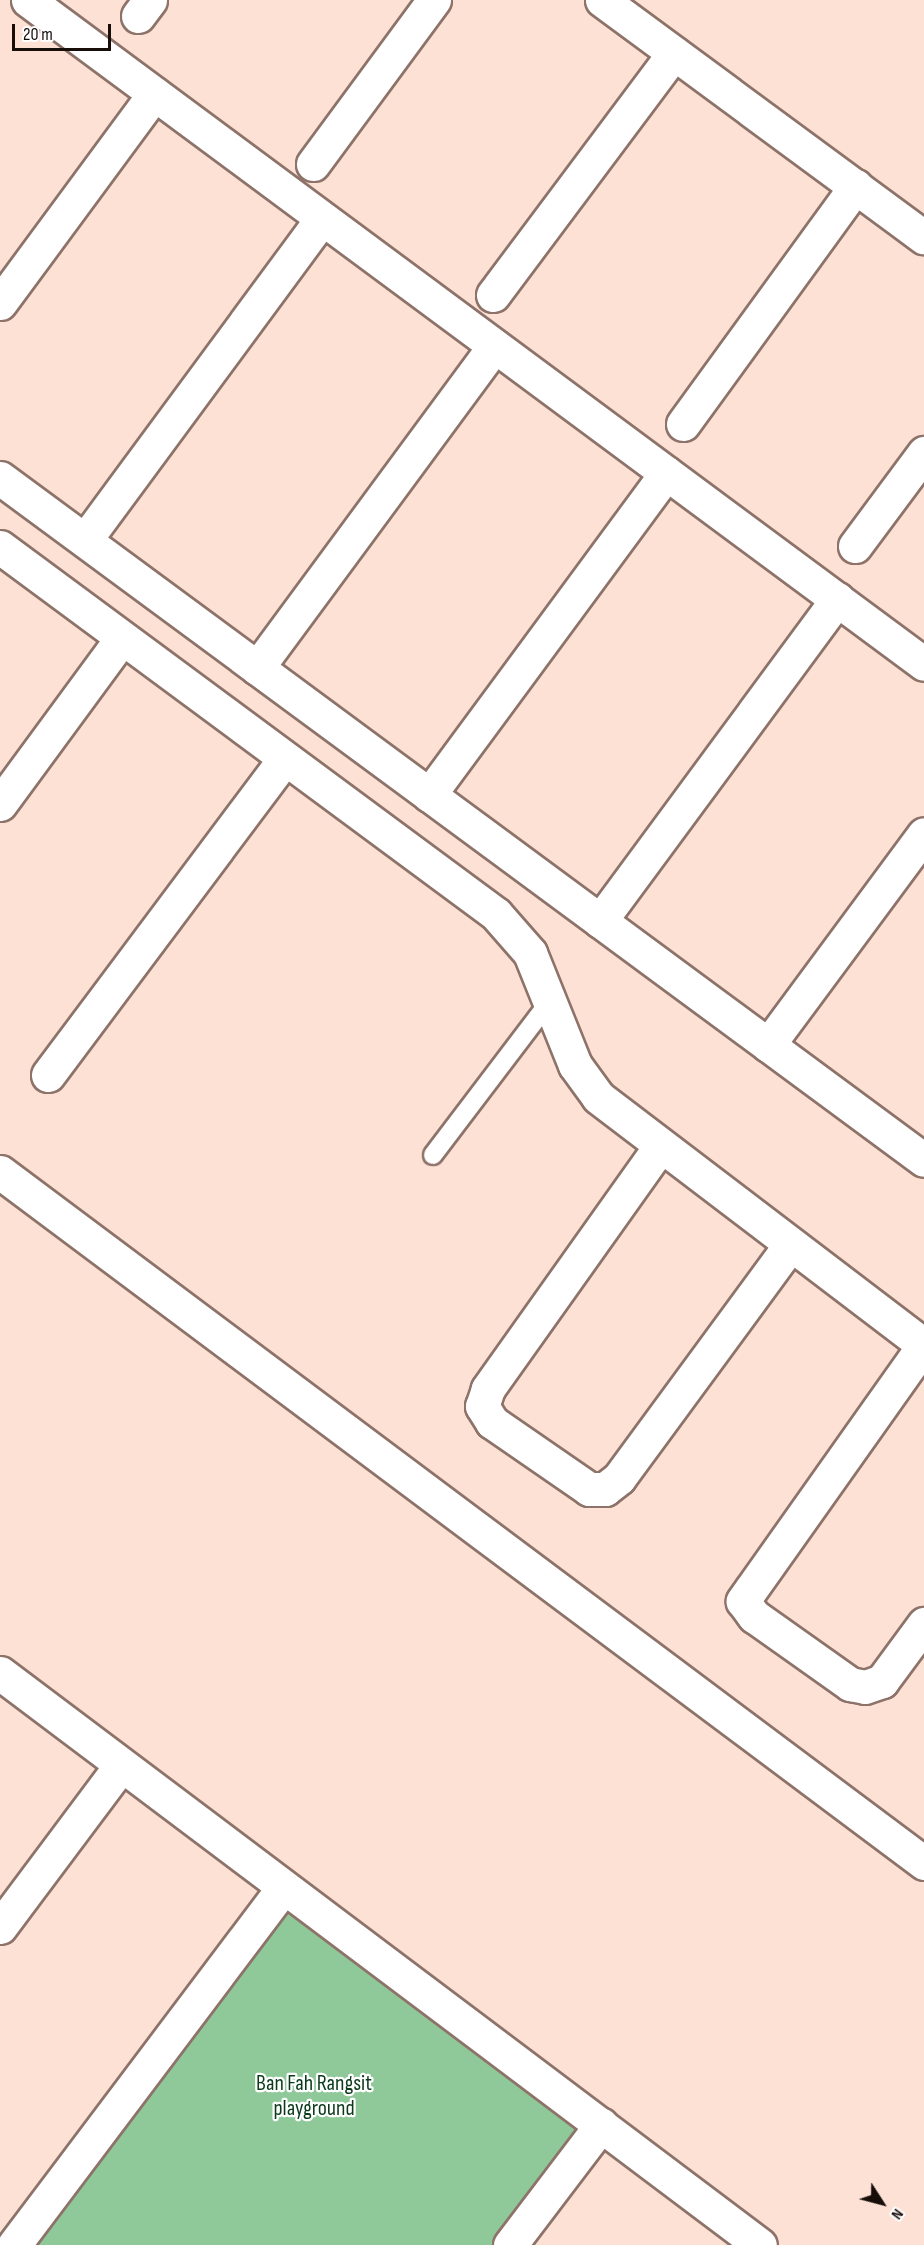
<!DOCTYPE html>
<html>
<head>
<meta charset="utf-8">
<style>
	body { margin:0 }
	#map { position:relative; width:924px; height:2245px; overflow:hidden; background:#fee1d5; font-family:"Sofia Sans Condensed",sans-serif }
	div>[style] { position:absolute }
	.green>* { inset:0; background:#8fc99a }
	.roads { filter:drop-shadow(2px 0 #8d7369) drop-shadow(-2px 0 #8d7369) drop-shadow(0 2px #8d7369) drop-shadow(0 -2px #8d7369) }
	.service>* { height:18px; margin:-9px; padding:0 9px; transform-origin:9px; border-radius:9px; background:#fff }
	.minor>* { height:33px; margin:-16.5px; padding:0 16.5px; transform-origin:16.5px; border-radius:16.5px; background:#fff }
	span { translate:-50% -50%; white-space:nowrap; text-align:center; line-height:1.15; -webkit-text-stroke:4.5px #fff; paint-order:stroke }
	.park-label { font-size:22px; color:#0a3a1a }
	.north { position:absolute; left:852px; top:2173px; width:60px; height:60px; -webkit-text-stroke:4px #fff; paint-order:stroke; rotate:126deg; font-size:16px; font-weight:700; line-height:24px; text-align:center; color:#170e0a }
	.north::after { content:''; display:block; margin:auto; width:21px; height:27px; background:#170e0a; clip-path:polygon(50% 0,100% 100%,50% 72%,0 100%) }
	.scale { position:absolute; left:12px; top:24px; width:99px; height:27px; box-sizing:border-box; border:3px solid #170e0a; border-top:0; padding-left:8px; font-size:18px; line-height:21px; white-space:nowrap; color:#170e0a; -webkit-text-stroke:4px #fff; paint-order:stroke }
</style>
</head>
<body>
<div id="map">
	<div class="green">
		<i style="clip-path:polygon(284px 1887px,601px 2125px,510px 2245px,14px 2245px)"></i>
	</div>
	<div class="roads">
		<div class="service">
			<i style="left:433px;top:1155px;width:192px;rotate:-52.8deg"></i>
		</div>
		<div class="minor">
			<i style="left:28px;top:0;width:1115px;rotate:36.54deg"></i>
			<i style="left:602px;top:0;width:400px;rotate:36.4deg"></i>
			<i style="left:138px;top:16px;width:20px;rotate:-53deg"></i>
			<i style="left:313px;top:164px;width:204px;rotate:-53.6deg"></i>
			<i style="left:493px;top:295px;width:302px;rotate:-53.2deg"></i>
			<i style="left:0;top:303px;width:260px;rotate:-53.6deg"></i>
			<i style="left:683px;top:424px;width:294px;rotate:-54deg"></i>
			<i style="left:0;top:478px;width:1148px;rotate:36.43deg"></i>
			<i style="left:85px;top:540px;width:399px;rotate:-53.6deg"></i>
			<i style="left:855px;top:546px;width:116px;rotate:-53.4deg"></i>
			<i style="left:0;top:547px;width:617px;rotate:36.5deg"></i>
			<i style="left:496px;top:914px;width:52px;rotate:48.9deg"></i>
			<i style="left:530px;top:953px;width:121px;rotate:68.1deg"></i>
			<i style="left:575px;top:1065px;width:39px;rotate:54deg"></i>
			<i style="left:598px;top:1097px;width:410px;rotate:37.3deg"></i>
			<i style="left:257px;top:668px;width:400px;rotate:-53.6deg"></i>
			<i style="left:429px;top:795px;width:400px;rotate:-53.6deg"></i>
			<i style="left:0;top:804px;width:206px;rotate:-53.7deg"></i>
			<i style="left:600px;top:921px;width:400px;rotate:-53.6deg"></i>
			<i style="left:768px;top:1045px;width:262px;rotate:-53.5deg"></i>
			<i style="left:48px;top:1075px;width:394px;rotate:-53.2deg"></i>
			<i style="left:659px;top:1148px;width:296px;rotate:125.4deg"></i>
			<i style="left:488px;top:1389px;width:18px;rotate:109deg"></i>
			<i style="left:482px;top:1406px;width:19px;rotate:58deg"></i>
			<i style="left:492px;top:1422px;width:118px;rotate:34.6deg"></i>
			<i style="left:589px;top:1489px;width:16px"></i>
			<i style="left:605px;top:1489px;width:18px;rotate:-38deg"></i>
			<i style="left:619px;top:1478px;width:289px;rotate:-53.7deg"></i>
			<i style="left:0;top:1172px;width:1154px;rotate:36.79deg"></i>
			<i style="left:924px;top:1345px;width:314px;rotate:125.3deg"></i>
			<i style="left:743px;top:1601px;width:19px;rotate:54deg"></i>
			<i style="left:754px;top:1616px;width:118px;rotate:35.3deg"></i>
			<i style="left:850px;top:1684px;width:15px;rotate:11deg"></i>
			<i style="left:865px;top:1687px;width:18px;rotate:-19deg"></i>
			<i style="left:882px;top:1681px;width:71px;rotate:-53.6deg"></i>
			<i style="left:0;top:1673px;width:951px;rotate:36.97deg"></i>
			<i style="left:0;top:1927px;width:202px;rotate:-53.2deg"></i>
			<i style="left:14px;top:2245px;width:448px;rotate:-53deg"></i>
			<i style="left:510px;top:2245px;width:151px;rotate:-52.8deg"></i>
		</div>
	</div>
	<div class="park-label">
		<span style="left:314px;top:2096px">Ban Fah Rangsit<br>playground</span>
	</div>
	<div class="north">N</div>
	<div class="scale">20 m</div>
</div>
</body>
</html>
